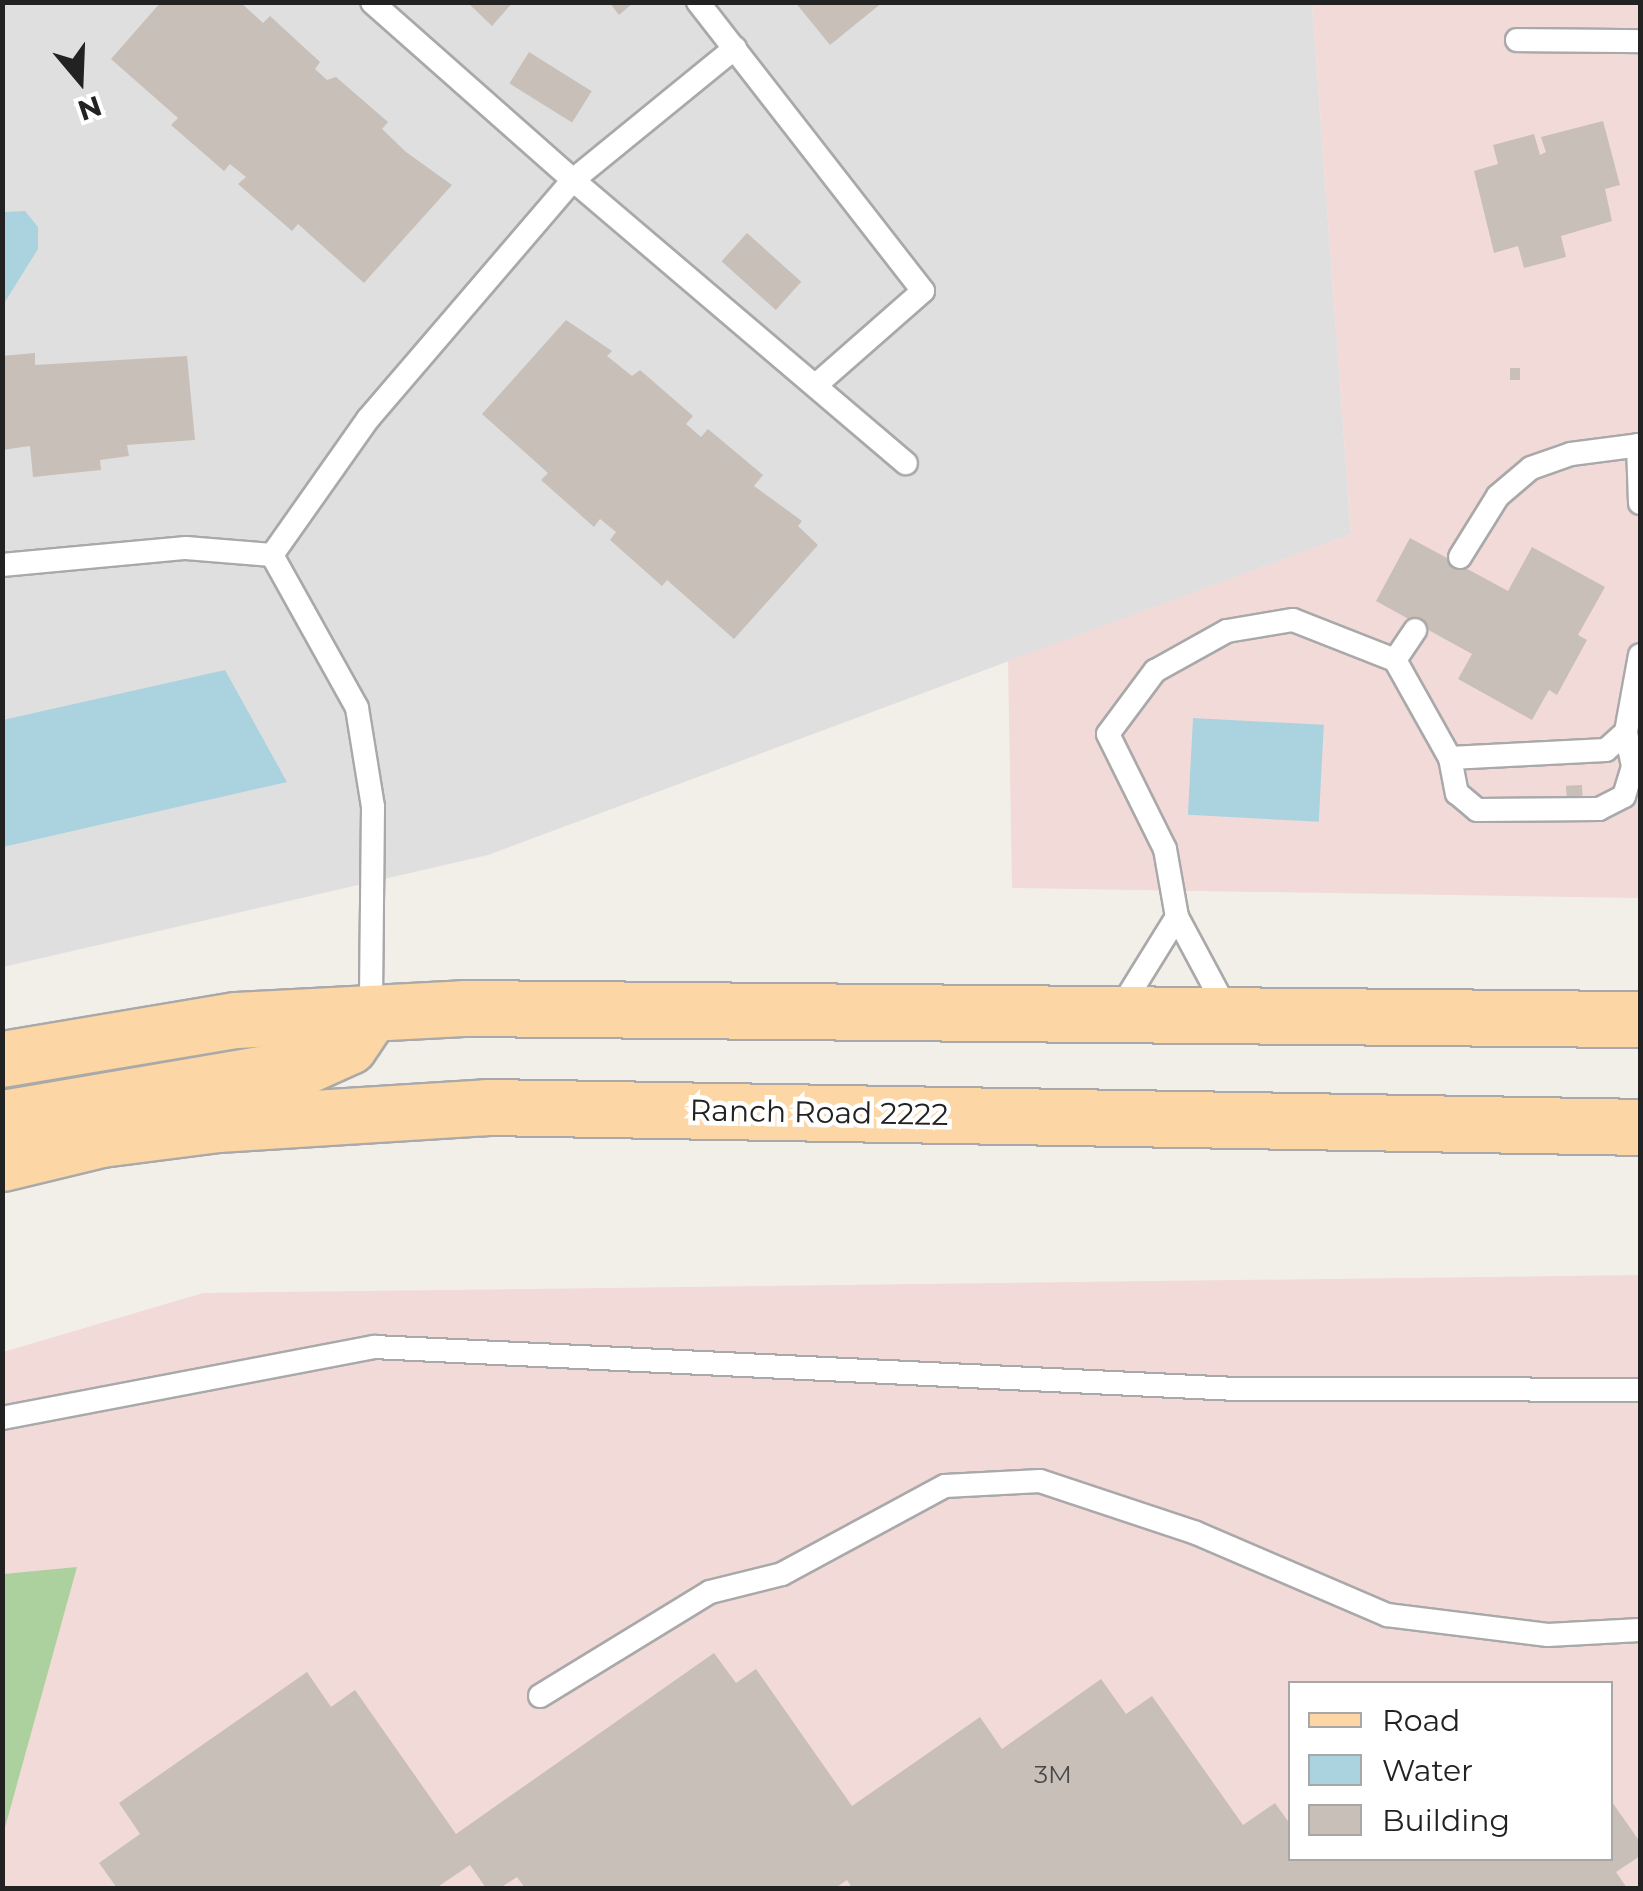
<!DOCTYPE html>
<html>
<head>
<meta charset="utf-8">
<style>
	body { margin:0 }
	#map { position:relative; width:1643px; height:1891px; overflow:hidden; background:#f2efe9; font-family:Montserrat,sans-serif }
	div>[style] { position:absolute }
	.residential>* { inset:0; background:#e0dfdf }
	.commercial>* { inset:0; background:#f2dad9 }
	.forest>* { inset:0; background:#add19e }
	.water>* { inset:0; background:#aad3df; transform-origin:0 0 }
	.building>* { inset:0; background:#c7bfb8; transform-origin:0 0 }
	.roads { filter:drop-shadow(2px 0 #a9a9a9) drop-shadow(-2px 0 #a9a9a9) drop-shadow(0 2px #a9a9a9) drop-shadow(0 -2px #a9a9a9) }
	.lane>* { height:22px; margin:-11px; padding:0 11px; transform-origin:11px; border-radius:11px; background:#fff }
	.primary>* { height:55px; margin:-27.5px; padding:0 27.5px; transform-origin:27.5px; border-radius:27.5px; background:#fcd6a4 }
	span { translate:-50% -50%; white-space:nowrap; text-align:center; line-height:1.15; -webkit-text-stroke:9px #fff; paint-order:stroke }
	.number-label { font-size:25px; color:#4b4948 }
	.number-label span { -webkit-text-stroke-width:0 }
	.street-label { font-size:30px; color:#222 }
	.frame { position:absolute; inset:0; border:5px solid #222; pointer-events:none }
	.legend { position:absolute; left:1288px; top:1681px; width:325px; height:180px; box-sizing:border-box; background:#fff; border:2px solid #a7a7a7; margin:0; padding:12px 18px; list-style:none; font-size:30px; color:#222 }
	.legend li { display:flex; align-items:center; gap:20px; height:50px }
	.legend b { width:50px; border:2px solid #a7a7a7 }
	.north { position:absolute; left:30px; top:30px; width:100px; height:100px; -webkit-text-stroke:8px #fff; paint-order:stroke; rotate:161deg; font-size:28px; font-weight:700; line-height:40px; text-align:center; color:#222 }
	.north::after { content:''; display:block; margin:auto; width:35px; height:45px; background:#222; clip-path:polygon(50% 0,100% 100%,50% 72%,0 100%) }
</style>
</head>
<body>
<div id="map">
	<div class="residential">
		<i style="clip-path:polygon(2px 3px,1312px 3px,1351px 534px,488px 855px,3px 967px)"></i>
	</div>
	<div class="commercial">
		<i style="clip-path:polygon(1312px 3px,1640px 3px,1640px 898px,1012px 888px,1008px 661px,1351px 534px)"></i>
		<i style="clip-path:polygon(evenodd,1640px 1275px,1640px 1888px,3px 1888px,3px 1835px,76px 1568px,3px 1574px,3px 1352px,203px 1293px,1640px 1275px,1290px 1684px,1610px 1684px,1610px 1858px,1290px 1858px,1290px 1684px)"></i>
	</div>
	<div class="forest">
		<i style="clip-path:polygon(77px 1567px,3px 1835px,3px 1574px)"></i>
	</div>
	<div class="water">
		<i style="clip-path:polygon(25px 211px,38px 227px,38px 249px,3px 305px,3px 212px)"></i>
		<i style="clip-path:polygon(225px 670px,287px 782px,3px 847px,3px 720px)"></i>
		<i style="left:1193px;top:718px;width:131px;height:97px;rotate:3deg"></i>
	</div>
	<div class="building">
		<i style="clip-path:polygon(161px 2px,240px 2px,263px 23px,270px 16px,320px 62px,315px 69px,327px 80px,336px 77px,388px 122px,382px 129px,406px 152px,452px 185px,364px 283px,298px 224px,292px 231px,238px 184px,246px 177px,230px 164px,224px 171px,171px 125px,178px 118px,111px 59px)"></i>
		<i style="clip-path:polygon(467px 2px,513px 2px,492px 26px)"></i>
		<i style="clip-path:polygon(609px 2px,634px 2px,619px 15px)"></i>
		<i style="clip-path:polygon(795px 2px,883px 2px,830px 45px)"></i>
		<i style="left:529px;top:52px;width:74px;height:37px;rotate:32deg"></i>
		<i style="clip-path:polygon(1603px 121px,1620px 185px,1605px 189px,1612px 221px,1561px 236px,1566px 257px,1524px 268px,1518px 246px,1494px 253px,1474px 171px,1498px 164px,1493px 145px,1534px 134px,1540px 155px,1546px 152px,1541px 137px)"></i>
		<i style="left:747px;top:233px;width:73px;height:38px;rotate:42deg"></i>
		<i style="clip-path:polygon(566px 320px,612px 351px,607px 356px,632px 376px,640px 370px,693px 416px,686px 424px,701px 437px,708px 429px,763px 475px,754px 486px,802px 521px,798px 526px,818px 545px,734px 639px,667px 580px,662px 586px,610px 540px,616px 532px,600px 519px,594px 527px,541px 480px,548px 473px,482px 414px)"></i>
		<i style="clip-path:polygon(35px 353px,35px 365px,187px 356px,195px 440px,127px 445px,129px 456px,100px 460px,101px 470px,33px 477px,30px 446px,2px 450px,2px 356px)"></i>
		<i style="left:1510px;top:368px;width:10px;height:12px"></i>
		<i style="clip-path:polygon(1410px 538px,1508px 591px,1532px 547px,1605px 587px,1578px 635px,1587px 640px,1557px 695px,1549px 690px,1532px 720px,1458px 679px,1472px 654px,1376px 601px)"></i>
		<i style="left:1582px;top:785px;width:21px;height:16px;rotate:87deg"></i>
		<i style="clip-path:polygon(714px 1653px,736px 1683px,756px 1669px,852px 1806px,980px 1717px,1002px 1749px,1101px 1679px,1126px 1714px,1152px 1696px,1243px 1825px,1275px 1803px,1290px 1824px,1290px 1858px,1610px 1858px,1610px 1799px,1640px 1842px,1640px 1856px,1616px 1872px,1627px 1888px,852px 1888px,847px 1880px,835px 1888px,525px 1888px,517px 1877px,500px 1888px,486px 1888px,470px 1865px,436px 1888px,117px 1888px,99px 1863px,140px 1834px,119px 1803px,307px 1672px,331px 1707px,355px 1690px,456px 1834px)"></i>
	</div>
	<div class="roads">
		<div class="lane">
			<i style="left:698px;top:2px;width:366px;rotate:52.1deg"></i>
			<i style="left:923px;top:291px;width:141px;rotate:138.7deg"></i>
			<i style="left:1517px;top:40px;width:123px;rotate:0.5deg"></i>
			<i style="left:735px;top:48px;width:209px;rotate:140.8deg"></i>
			<i style="left:573px;top:180px;width:437px;rotate:40.4deg"></i>
			<i style="left:1638px;top:445px;width:58px;rotate:88deg"></i>
			<i style="left:272px;top:555px;width:166px;rotate:-54.8deg"></i>
			<i style="left:368px;top:419px;width:315px;rotate:-49.4deg"></i>
			<i style="left:573px;top:180px;width:268px;rotate:-138.5deg"></i>
			<i style="left:1460px;top:557px;width:72px;rotate:-58.1deg"></i>
			<i style="left:1498px;top:496px;width:43px;rotate:-40.3deg"></i>
			<i style="left:1531px;top:468px;width:42px;rotate:-19.3deg"></i>
			<i style="left:1571px;top:454px;width:70px;rotate:-7.4deg"></i>
			<i style="left:2px;top:565px;width:185px;rotate:-5.3deg"></i>
			<i style="left:186px;top:548px;width:86px;rotate:4.7deg"></i>
			<i style="left:272px;top:555px;width:175px;rotate:60.9deg"></i>
			<i style="left:357px;top:708px;width:100px;rotate:80.8deg"></i>
			<i style="left:373px;top:807px;width:206px;rotate:90.6deg"></i>
			<i style="left:1395px;top:660px;width:36px;rotate:-56deg"></i>
			<i style="left:1450px;top:758px;width:36px;rotate:79deg"></i>
			<i style="left:1457px;top:793px;width:26px;rotate:40deg"></i>
			<i style="left:1477px;top:810px;width:122px;rotate:-0.5deg"></i>
			<i style="left:1599px;top:809px;width:28px;rotate:-27deg"></i>
			<i style="left:1624px;top:796px;width:31px;rotate:-73deg"></i>
			<i style="left:1633px;top:766px;width:35px;rotate:-102deg"></i>
			<i style="left:1118px;top:1012px;width:112px;rotate:-58.2deg"></i>
			<i style="left:1229px;top:1014px;width:110px;rotate:-118.2deg"></i>
			<i style="left:1177px;top:917px;width:69px;rotate:-100deg"></i>
			<i style="left:1165px;top:849px;width:128px;rotate:-116.4deg"></i>
			<i style="left:1108px;top:734px;width:79px;rotate:-53.3deg"></i>
			<i style="left:1155px;top:671px;width:82px;rotate:-29.1deg"></i>
			<i style="left:1227px;top:631px;width:67px;rotate:-9.5deg"></i>
			<i style="left:1293px;top:620px;width:110px;rotate:21.4deg"></i>
			<i style="left:1395px;top:660px;width:112px;rotate:60.7deg"></i>
			<i style="left:1450px;top:758px;width:156px;rotate:-2.9deg"></i>
			<i style="left:1606px;top:750px;width:27px;rotate:-42deg"></i>
			<i style="left:1626px;top:732px;width:78px;rotate:-79.7deg"></i>
			<i style="left:2px;top:1418px;width:379px;rotate:-10.8deg"></i>
			<i style="left:374px;top:1347px;width:863px;rotate:2.79deg"></i>
			<i style="left:1236px;top:1389px;width:404px;rotate:0.1deg"></i>
			<i style="left:540px;top:1696px;width:199px;rotate:-31.5deg"></i>
			<i style="left:710px;top:1592px;width:74px;rotate:-14deg"></i>
			<i style="left:782px;top:1574px;width:185px;rotate:-28.4deg"></i>
			<i style="left:945px;top:1486px;width:95px;rotate:-3deg"></i>
			<i style="left:1040px;top:1481px;width:164px;rotate:18.4deg"></i>
			<i style="left:1196px;top:1533px;width:208px;rotate:23.2deg"></i>
			<i style="left:1387px;top:1615px;width:162px;rotate:7.1deg"></i>
			<i style="left:1548px;top:1635px;width:92px;rotate:-3.1deg"></i>
		</div>
		<div class="primary">
			<i style="left:2px;top:1059px;width:237px;rotate:-9.5deg"></i>
			<i style="left:236px;top:1020px;width:227px;rotate:-3deg"></i>
			<i style="left:463px;top:1008px;width:1177px;rotate:0.54deg"></i>
			<i style="left:2px;top:1118px;width:307px;rotate:-9.7deg"></i>
			<i style="left:305px;top:1066px;width:48px;rotate:-24.4deg"></i>
			<i style="left:349px;top:1046px;width:40px;rotate:-56deg"></i>
			<i style="left:2px;top:1163px;width:102px;rotate:-13.6deg"></i>
			<i style="left:101px;top:1139px;width:118px;rotate:-7.3deg"></i>
			<i style="left:218px;top:1124px;width:271px;rotate:-3.6deg"></i>
			<i style="left:488px;top:1107px;width:1152px;rotate:0.99deg"></i>
		</div>
	</div>
	<div class="number-label">
		<span style="left:1053px;top:1774px">3M</span>
	</div>
	<div class="street-label">
		<span style="left:819px;top:1113px;rotate:1deg">Ranch Road 2222</span>
	</div>
	<div class="frame"></div>
	<ul class="legend">
	<li><b style="height:12px;background:#fcd6a4"></b>Road</li>
	<li><b style="height:28px;background:#aad3df"></b>Water</li>
	<li><b style="height:28px;background:#c7bfb8"></b>Building</li>
	</ul>
	<div class="north">N</div>
</div>
</body>
</html>
